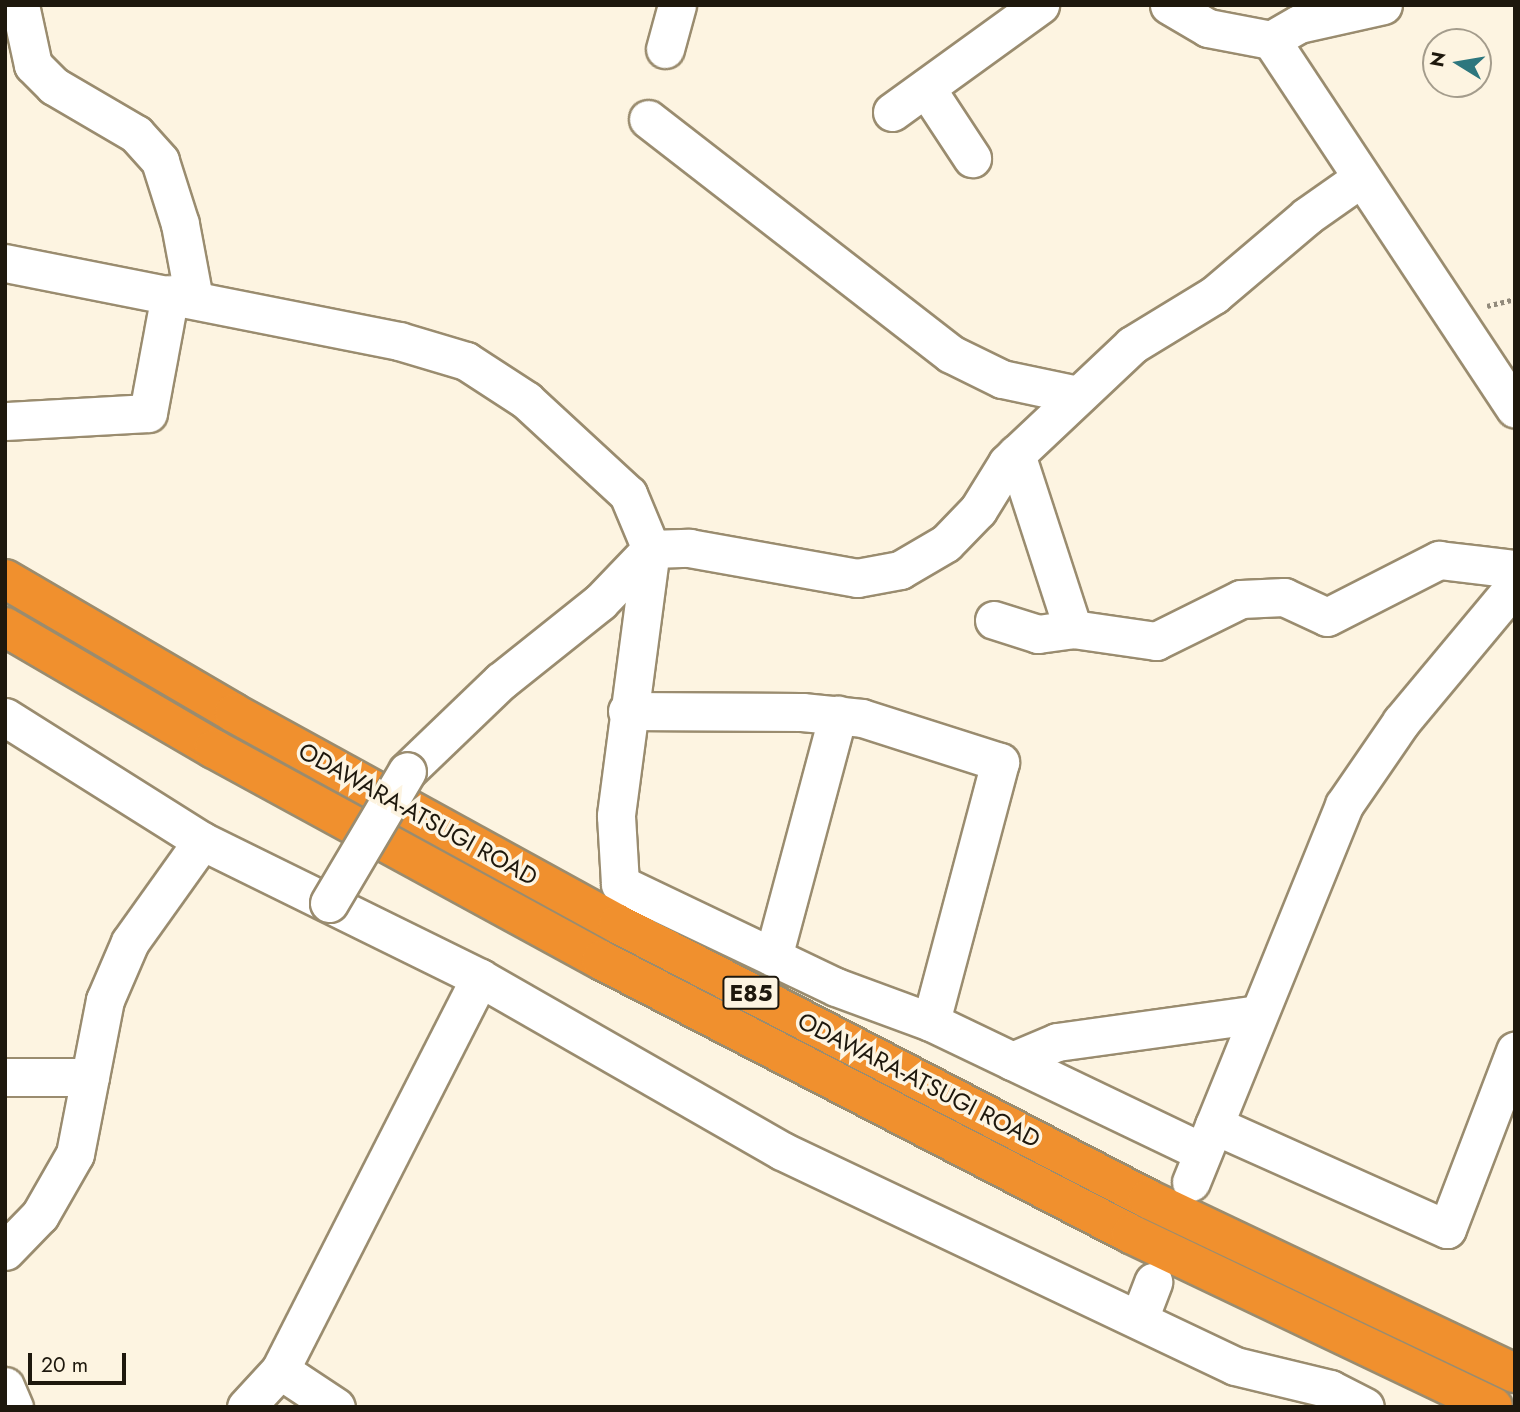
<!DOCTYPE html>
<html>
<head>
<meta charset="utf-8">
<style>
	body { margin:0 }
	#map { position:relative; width:1520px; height:1412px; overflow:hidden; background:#fdf4e1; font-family:Jost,sans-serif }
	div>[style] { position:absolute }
	.path>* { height:4.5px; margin-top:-2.25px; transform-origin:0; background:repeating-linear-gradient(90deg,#928a7b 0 3.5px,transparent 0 7px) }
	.roads { filter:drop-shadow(2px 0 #9a8c6f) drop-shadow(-2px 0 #9a8c6f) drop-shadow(0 2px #9a8c6f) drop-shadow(0 -2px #9a8c6f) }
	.minor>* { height:37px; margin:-18.5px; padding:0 18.5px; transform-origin:18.5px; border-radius:18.5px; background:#fff }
	.highway>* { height:38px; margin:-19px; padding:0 19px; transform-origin:19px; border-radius:19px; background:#f0902e }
	.bridges { filter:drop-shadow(2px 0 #9a8c6f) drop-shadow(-2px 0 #9a8c6f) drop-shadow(0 2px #9a8c6f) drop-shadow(0 -2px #9a8c6f) }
	.minor-bridge>* { height:37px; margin:-18.5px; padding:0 18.5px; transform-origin:18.5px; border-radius:18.5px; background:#fff }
	span { translate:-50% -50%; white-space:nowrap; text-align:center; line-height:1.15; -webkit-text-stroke:7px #fdf4e1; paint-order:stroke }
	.shield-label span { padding:2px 5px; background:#fdf4e1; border:2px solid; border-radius:5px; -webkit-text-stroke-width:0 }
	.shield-label { font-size:23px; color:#1e180d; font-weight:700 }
	.street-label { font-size:24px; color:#1e180d }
	.frame { position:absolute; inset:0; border:7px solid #1e180d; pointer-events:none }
	.north { position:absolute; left:1422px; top:28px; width:70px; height:70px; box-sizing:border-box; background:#fdf4e1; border:2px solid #a49c8c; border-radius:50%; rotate:281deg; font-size:19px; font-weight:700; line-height:28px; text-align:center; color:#1e180d }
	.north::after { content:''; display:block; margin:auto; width:24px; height:32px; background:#2e777e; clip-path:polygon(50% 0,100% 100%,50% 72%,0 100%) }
	.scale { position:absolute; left:28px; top:1353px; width:98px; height:32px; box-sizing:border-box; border:4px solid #1e180d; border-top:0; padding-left:9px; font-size:21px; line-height:24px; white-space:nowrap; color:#1e180d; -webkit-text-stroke:5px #fdf4e1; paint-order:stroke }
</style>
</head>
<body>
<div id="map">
	<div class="path">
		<i style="left:1487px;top:306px;width:29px;rotate:-14deg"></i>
	</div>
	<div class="roads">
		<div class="minor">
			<i style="left:20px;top:5px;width:61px;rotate:77.8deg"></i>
			<i style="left:33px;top:65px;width:30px;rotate:45deg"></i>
			<i style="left:54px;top:86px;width:95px;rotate:30.3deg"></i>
			<i style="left:136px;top:134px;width:36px;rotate:48deg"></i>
			<i style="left:160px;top:161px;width:66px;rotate:72.4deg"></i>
			<i style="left:180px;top:224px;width:76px;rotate:79.4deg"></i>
			<i style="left:1169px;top:5px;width:45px;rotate:30.5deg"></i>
			<i style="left:1208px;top:28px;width:64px;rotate:10.8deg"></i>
			<i style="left:1271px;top:40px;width:32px;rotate:-30deg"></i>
			<i style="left:1299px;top:24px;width:86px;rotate:-12.7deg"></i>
			<i style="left:1271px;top:40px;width:442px;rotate:56.5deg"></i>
			<i style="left:665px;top:49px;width:46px;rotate:-74.7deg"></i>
			<i style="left:926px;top:88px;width:84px;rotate:56.7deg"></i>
			<i style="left:892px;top:112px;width:183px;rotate:-35.9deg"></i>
			<i style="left:648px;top:119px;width:383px;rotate:37.8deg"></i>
			<i style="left:951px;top:354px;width:57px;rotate:26.1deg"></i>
			<i style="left:1002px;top:379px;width:78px;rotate:11.9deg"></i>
			<i style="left:5px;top:263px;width:402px;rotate:11.2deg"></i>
			<i style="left:399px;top:341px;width:70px;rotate:16.6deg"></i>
			<i style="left:466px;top:361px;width:72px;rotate:33deg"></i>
			<i style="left:526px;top:400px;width:139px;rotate:42.7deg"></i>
			<i style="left:628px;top:494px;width:60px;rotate:67.3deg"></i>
			<i style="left:651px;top:549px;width:269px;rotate:97.5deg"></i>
			<i style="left:616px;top:816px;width:68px;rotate:86.6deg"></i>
			<i style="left:620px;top:884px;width:239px;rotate:25.5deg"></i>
			<i style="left:836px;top:987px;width:101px;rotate:20.2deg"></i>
			<i style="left:931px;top:1022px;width:301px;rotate:25.6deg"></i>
			<i style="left:5px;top:421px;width:143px;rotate:-3.2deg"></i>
			<i style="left:148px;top:413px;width:121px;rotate:-79.5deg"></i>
			<i style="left:1016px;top:454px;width:184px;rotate:72deg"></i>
			<i style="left:1073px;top:629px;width:84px;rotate:8.2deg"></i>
			<i style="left:1156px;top:641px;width:95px;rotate:-26.3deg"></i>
			<i style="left:1241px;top:599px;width:43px;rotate:-2.7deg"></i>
			<i style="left:1284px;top:597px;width:47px;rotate:24.9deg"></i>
			<i style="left:1327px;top:617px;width:126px;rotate:-27deg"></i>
			<i style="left:1439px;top:560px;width:77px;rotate:6.8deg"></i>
			<i style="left:994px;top:620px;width:46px;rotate:17.7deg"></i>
			<i style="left:1038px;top:634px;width:35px;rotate:-8deg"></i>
			<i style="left:627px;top:711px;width:175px;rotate:0.3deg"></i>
			<i style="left:802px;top:712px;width:60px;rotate:5.7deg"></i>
			<i style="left:862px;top:718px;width:145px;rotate:17.7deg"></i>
			<i style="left:1000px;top:762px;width:269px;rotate:104.9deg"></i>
			<i style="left:5px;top:717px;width:233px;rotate:32.2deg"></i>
			<i style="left:202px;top:841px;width:310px;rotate:26.2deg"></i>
			<i style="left:480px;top:978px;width:348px;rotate:29.8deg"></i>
			<i style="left:782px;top:1151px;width:501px;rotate:25.39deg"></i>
			<i style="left:1235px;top:1366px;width:98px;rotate:13.6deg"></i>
			<i style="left:1330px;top:1389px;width:39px;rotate:27deg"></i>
			<i style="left:407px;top:771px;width:130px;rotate:-43.8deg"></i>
			<i style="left:501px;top:681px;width:127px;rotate:-38.6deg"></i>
			<i style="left:600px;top:602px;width:74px;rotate:-46.1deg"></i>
			<i style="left:651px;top:549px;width:38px;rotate:-2deg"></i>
			<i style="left:689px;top:548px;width:171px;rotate:10.1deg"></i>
			<i style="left:857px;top:578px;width:44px;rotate:-10.5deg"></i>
			<i style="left:900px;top:570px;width:53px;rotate:-30.4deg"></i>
			<i style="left:946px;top:543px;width:46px;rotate:-45.9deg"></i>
			<i style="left:978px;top:510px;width:55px;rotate:-58.3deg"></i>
			<i style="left:1007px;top:463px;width:172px;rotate:-43.3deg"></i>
			<i style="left:1132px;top:345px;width:96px;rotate:-31.4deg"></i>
			<i style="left:1214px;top:295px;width:122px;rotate:-40.3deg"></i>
			<i style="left:1307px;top:216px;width:66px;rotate:-35.1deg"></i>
			<i style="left:773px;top:957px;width:251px;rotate:-75deg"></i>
			<i style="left:1012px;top:1061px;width:49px;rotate:-22.9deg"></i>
			<i style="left:1057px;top:1042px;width:203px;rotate:-7.9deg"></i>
			<i style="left:5px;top:1077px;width:85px"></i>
			<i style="left:1214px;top:1125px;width:255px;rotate:24.1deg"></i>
			<i style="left:1447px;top:1229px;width:191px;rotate:-69.1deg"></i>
			<i style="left:1191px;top:1182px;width:407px;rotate:-67.9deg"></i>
			<i style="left:1344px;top:805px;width:101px;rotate:-55.5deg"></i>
			<i style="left:1401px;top:722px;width:178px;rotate:-50.2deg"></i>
			<i style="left:5px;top:1251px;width:50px;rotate:-45.8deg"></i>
			<i style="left:40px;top:1215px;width:70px;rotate:-60.2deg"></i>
			<i style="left:75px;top:1154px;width:157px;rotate:-79deg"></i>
			<i style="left:105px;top:1000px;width:63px;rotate:-66.7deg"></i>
			<i style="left:130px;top:942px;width:124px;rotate:-54.5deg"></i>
			<i style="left:1139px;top:1319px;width:40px;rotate:-69deg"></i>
			<i style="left:280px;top:1370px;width:67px;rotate:33.5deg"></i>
			<i style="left:5px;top:1386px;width:23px;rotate:67deg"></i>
			<i style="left:246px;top:1407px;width:50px;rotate:-47.4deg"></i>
			<i style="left:280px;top:1370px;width:440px;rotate:-63deg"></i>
		</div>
		<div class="highway">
			<i style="left:5px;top:579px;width:265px;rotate:30.3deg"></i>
			<i style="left:234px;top:713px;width:438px;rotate:28.8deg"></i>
			<i style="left:618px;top:924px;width:597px;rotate:27.42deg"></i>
			<i style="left:1148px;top:1199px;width:406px;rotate:25.4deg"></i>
			<i style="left:5px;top:627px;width:242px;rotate:30.3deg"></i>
			<i style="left:214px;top:749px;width:441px;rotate:28.6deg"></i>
			<i style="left:601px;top:960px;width:597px;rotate:27.34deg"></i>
			<i style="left:1131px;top:1234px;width:401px;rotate:25.5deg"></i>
		</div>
	</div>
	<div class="bridges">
		<div class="minor-bridge">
			<i style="left:329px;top:903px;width:153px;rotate:-59.4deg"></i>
		</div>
	</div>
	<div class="shield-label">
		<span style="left:751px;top:993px">E85</span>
	</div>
	<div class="street-label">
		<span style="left:418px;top:814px;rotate:29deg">ODAWARA-ATSUGI ROAD</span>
		<span style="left:919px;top:1080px;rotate:27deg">ODAWARA-ATSUGI ROAD</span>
	</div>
	<div class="frame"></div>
	<div class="north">N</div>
	<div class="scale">20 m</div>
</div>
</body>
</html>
